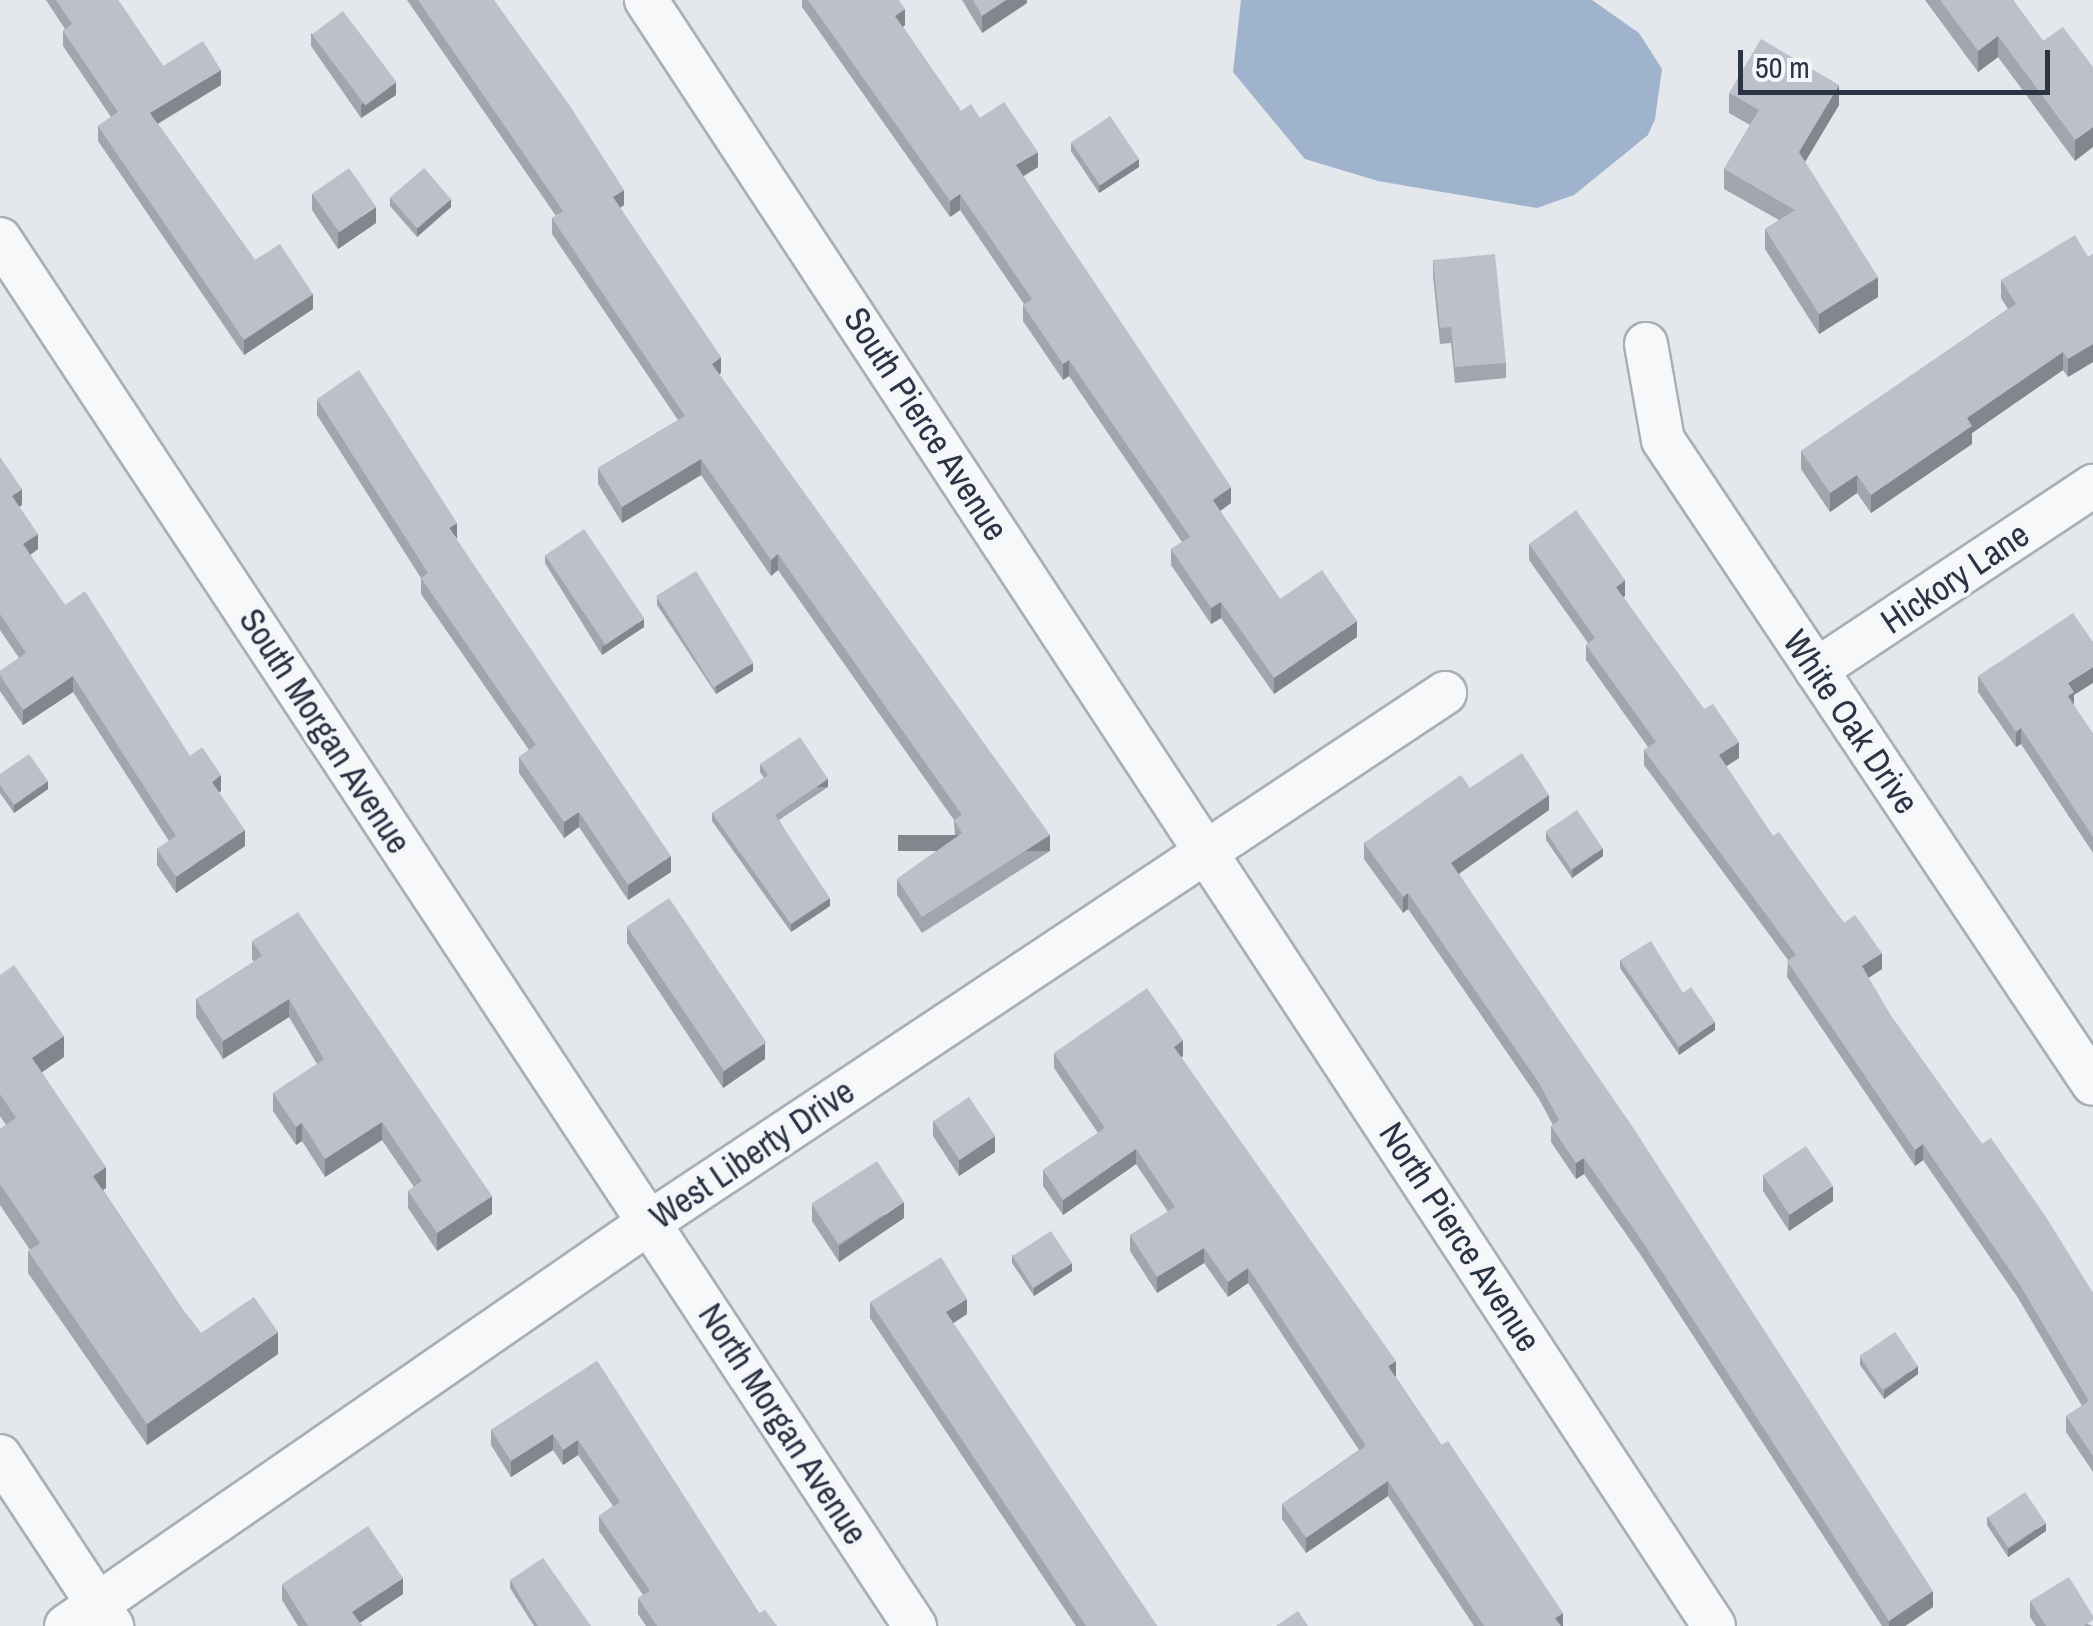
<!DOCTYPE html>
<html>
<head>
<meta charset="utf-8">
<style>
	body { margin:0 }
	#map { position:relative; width:2093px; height:1626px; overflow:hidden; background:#e4e7ec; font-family:"Archivo Narrow",sans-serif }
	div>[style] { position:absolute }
	.water>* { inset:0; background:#9fb4cc }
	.roads { filter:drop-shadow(2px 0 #a9aeb7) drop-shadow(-2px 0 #a9aeb7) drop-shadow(0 2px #a9aeb7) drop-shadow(0 -2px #a9aeb7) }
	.street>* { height:42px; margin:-21px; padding:0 21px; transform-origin:21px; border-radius:21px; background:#f7f8fa }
	.wall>* { inset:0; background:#a1a5ae }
	.shaded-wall>* { inset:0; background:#83868d; transform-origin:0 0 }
	.building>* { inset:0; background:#bbc0ca; transform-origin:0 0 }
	span { translate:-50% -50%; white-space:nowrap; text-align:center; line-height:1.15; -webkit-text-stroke:8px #f4f6f9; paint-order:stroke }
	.street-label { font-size:35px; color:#2b3445 }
	.scale { position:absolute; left:1738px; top:50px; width:312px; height:45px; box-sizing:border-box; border:5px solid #2b3445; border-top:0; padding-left:12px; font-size:30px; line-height:35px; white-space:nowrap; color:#2b3445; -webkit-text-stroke:8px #f4f6f9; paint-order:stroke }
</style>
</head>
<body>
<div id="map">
	<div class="water">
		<i style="clip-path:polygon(1241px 0,1592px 0,1639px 33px,1662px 69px,1655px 119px,1648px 135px,1574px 195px,1537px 208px,1378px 181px,1305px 159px,1233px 72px)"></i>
	</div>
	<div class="roads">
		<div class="street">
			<i style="left:646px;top:0;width:1945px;rotate:56.7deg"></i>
			<i style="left:0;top:239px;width:1662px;rotate:56.59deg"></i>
			<i style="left:1646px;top:344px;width:97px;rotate:80deg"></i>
			<i style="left:1663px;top:440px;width:774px;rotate:56.27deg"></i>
			<i style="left:1816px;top:670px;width:333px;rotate:-33.6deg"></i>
			<i style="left:0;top:1456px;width:204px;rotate:56.6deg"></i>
			<i style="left:66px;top:1626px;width:710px;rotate:-34.67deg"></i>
			<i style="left:650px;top:1222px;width:955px;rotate:-33.64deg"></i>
		</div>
	</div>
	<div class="wall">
		<i style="clip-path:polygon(46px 0,118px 0,163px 66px,221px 85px,158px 124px,255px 260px,313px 309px,244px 355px,98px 141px,98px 126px,111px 117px,63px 46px,63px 31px,65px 29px)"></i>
		<i style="clip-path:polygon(407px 0,494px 0,624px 205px,620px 208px,721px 373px,719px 374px,1050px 851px,922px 933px,897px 895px,897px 879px,955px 838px,954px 820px,778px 570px,771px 576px,701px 475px,622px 523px,598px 484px,598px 468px,678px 420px,552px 234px,552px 218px,556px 216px)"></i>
		<i style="clip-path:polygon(802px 0,899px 0,905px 25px,903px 27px,961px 111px,980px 118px,1038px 167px,1023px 176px,1231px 503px,1220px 511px,1280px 599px,1357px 637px,1274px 694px,1221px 618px,1211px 624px,1171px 565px,1171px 549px,1182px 542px,1069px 376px,1063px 380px,1023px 321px,1023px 305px,1024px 304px,960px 210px,950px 217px,802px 7px)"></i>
		<i style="clip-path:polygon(962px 0,1027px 0,1027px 3px,982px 33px)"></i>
		<i style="clip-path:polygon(1925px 0,2013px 0,2043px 41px,2093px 67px,2075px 161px,1998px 57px,1978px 72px)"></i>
		<i style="clip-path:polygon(311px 33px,396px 95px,361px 118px,311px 46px)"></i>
		<i style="clip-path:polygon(1729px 93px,1839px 105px,1805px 162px,1878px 297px,1819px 334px,1765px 249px,1765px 229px,1779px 220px,1724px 189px,1724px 169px,1750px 125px,1729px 113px)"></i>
		<i style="clip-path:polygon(1071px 143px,1139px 167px,1099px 193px,1071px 151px)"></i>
		<i style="clip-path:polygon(312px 194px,376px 223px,338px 249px,312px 210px)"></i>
		<i style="clip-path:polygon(390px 198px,451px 207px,417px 237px,390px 206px)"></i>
		<i style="clip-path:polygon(2093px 254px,2093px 362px,2068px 377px,2063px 370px,1972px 433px,1972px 444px,1871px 513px,1857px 493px,1830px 512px,1801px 469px,1801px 451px,2008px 309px,2001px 298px,2001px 280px,2088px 257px)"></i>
		<i style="clip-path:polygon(1433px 260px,1506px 363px,1506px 378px,1455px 383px,1451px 343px,1440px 344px,1433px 276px)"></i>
		<i style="clip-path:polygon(317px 399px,456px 539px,671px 872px,628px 900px,579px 827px,564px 838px,519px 773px,519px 757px,529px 750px,421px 594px,421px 578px,317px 415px)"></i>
		<i style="clip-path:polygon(0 457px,22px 505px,19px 506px,38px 549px,30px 555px,65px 605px,190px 756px,221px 791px,219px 792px,245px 846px,176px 893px,157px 865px,157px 849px,169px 841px,73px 692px,23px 725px,0 691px,0 671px,19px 658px,0 630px)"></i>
		<i style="clip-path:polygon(1529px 544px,1625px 596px,1623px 597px,1739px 758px,1726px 766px,1773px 836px,1882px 969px,1868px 978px,1891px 1016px,1982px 1144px,2093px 1293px,2093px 1472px,2066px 1432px,2066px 1416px,2082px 1406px,2018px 1298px,1923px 1160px,1915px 1166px,1787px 977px,1788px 960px,1644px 765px,1644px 750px,1648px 747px,1586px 660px,1586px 645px,1588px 643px,1529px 560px)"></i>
		<i style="clip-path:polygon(545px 555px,644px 627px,602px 655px,545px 563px)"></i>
		<i style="clip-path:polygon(657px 597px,753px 671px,716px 694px,657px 605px)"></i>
		<i style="clip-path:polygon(1978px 676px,2074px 695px,2074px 706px,2093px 734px,2093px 853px,2021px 744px,2016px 747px,1978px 692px)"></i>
		<i style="clip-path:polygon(760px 764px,828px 787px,779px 820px,830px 906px,791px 932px,712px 821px,712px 813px,764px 778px,760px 772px)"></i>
		<i style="clip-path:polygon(0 774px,48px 789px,14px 813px,0 793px)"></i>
		<i style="clip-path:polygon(1470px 788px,1549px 810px,1459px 874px,1933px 1607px,1905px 1626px,1882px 1626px,1640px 1254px,1584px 1174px,1576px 1179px,1551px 1142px,1551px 1126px,1553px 1125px,1539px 1099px,1408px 909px,1403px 913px,1364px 859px,1364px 843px)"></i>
		<i style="clip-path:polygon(1546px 832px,1603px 856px,1572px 878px,1546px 840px)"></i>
		<i style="clip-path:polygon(627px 927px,765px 1059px,723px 1088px,627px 943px)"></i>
		<i style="clip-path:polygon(252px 941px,492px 1214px,437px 1251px,408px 1208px,408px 1191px,414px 1187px,382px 1140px,325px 1177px,302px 1141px,296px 1145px,273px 1111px,273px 1093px,317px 1064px,289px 1017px,223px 1059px,196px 1017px,196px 999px,254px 962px,252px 959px)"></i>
		<i style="clip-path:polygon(1620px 960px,1683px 993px,1715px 1030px,1679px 1055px,1620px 968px)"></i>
		<i style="clip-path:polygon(0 975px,64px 1057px,42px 1072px,106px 1188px,103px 1190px,183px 1310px,201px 1333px,278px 1354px,147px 1445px,28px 1273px,28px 1251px,30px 1250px,0 1205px,0 1129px,6px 1125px,0 1116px)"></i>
		<i style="clip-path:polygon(1054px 1053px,1183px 1056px,1181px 1057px,1563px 1626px,1474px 1626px,1388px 1496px,1306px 1553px,1282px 1519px,1282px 1504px,1359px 1450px,1248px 1283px,1228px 1297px,1204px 1263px,1157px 1293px,1130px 1251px,1130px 1235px,1168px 1212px,1136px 1164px,1063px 1215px,1043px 1186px,1043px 1170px,1098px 1133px,1054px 1068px)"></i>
		<i style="clip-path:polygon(933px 1121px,995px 1152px,959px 1176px,933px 1136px)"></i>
		<i style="clip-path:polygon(1763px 1175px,1833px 1201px,1789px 1231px,1763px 1191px)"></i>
		<i style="clip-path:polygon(812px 1205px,904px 1218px,839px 1262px,812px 1221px)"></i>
		<i style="clip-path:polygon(1012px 1255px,1072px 1271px,1034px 1296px,1012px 1263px)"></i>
		<i style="clip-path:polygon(870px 1302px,967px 1314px,953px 1323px,1157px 1626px,1076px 1626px,870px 1318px)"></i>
		<i style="clip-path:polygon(1860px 1357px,1918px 1374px,1884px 1399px,1860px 1365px)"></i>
		<i style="clip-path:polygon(597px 1361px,759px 1613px,777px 1626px,646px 1626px,638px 1614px,638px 1598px,643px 1595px,599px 1531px,599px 1516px,613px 1506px,578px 1455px,563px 1465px,553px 1450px,511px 1477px,491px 1445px,491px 1430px)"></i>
		<i style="clip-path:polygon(1987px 1517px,2046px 1531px,2008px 1557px,1987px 1525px)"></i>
		<i style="clip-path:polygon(510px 1580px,591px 1626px,534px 1626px,510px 1588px)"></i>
		<i style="clip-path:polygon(282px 1584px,403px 1594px,360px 1623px,362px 1626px,298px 1626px,282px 1600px)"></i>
		<i style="clip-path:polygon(2030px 1601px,2093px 1626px,2036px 1626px,2030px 1617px)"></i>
	</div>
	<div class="shaded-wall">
		<i style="clip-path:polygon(1006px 0,1027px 0,1027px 3px,982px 33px,982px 16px)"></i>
		<i style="clip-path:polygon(905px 9px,905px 25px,895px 32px,895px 16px)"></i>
		<i style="clip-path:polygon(1998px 36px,1998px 57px,1978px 72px,1978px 51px)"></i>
		<i style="clip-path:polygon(221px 70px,221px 85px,150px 128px,150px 113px)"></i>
		<i style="clip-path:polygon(396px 82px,396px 95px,361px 118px,361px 105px)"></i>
		<i style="clip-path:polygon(1839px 85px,1839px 105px,1799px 172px,1799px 152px)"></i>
		<i style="clip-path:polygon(2093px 127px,2093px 147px,2075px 161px,2075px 140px)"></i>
		<i style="clip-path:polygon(1038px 152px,1038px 167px,1016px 181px,1016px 165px)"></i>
		<i style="clip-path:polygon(1139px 159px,1139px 167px,1099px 193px,1099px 185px)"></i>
		<i style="clip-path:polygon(624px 190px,624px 205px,613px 213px,613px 197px)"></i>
		<i style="clip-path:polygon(960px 194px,960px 210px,950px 217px,950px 201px)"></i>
		<i style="clip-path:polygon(451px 199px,451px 207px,417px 237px,417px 229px)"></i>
		<i style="clip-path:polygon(376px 207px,376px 223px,338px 249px,338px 233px)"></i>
		<i style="clip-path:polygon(1878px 277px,1878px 297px,1819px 334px,1819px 314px)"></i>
		<i style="clip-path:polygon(313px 294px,313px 309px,244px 355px,244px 340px)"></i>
		<i style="clip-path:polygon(2093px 344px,2093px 362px,2068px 377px,2068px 359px)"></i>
		<i style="clip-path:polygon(2063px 352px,2063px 370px,1972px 433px,1972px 444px,1871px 513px,1871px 495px,1967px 418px)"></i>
		<i style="clip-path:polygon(721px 357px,721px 373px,712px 379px,712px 364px)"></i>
		<i style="clip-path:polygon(1069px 360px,1069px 376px,1063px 380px,1063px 364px)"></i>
		<i style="clip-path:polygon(701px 459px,701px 475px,622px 523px,622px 507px)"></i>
		<i style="clip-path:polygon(1857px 475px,1857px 493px,1830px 512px,1830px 493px)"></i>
		<i style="clip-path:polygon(1231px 487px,1231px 503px,1213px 516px,1213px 500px)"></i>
		<i style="clip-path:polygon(22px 489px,22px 505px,12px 512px,12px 496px)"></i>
		<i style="clip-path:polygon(457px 523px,457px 539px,449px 528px)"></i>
		<i style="clip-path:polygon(38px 534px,38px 549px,23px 560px,23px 544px)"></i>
		<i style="clip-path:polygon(778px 554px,778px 570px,771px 576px,771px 560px)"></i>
		<i style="clip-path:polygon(1625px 580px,1625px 596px,1616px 603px,1616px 587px)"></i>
		<i style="clip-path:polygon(1221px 602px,1221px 618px,1211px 624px,1211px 608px)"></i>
		<i style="clip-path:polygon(644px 619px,644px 627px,602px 655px,602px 647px)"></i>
		<i style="clip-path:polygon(1357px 621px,1357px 637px,1274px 694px,1274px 678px)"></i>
		<i style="clip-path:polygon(753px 663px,753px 671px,716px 694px,716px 686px)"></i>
		<i style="clip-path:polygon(2093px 667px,2093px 683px,2074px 695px,2074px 708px,2068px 712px,2068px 683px)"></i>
		<i style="clip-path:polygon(73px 676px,73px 692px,23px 725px,23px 710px)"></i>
		<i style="clip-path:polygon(2021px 728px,2021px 744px,2016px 747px,2016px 732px)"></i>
		<i style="clip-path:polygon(1739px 742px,1739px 758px,1719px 771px,1719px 755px)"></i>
		<i style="clip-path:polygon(221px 775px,221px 791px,212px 797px,212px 782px)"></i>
		<i style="left:828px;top:779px;width:8px;height:64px;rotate:90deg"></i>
		<i style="clip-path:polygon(48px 781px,48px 789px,14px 813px,14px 805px)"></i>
		<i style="clip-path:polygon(1549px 795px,1549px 810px,1451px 879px,1451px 863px)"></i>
		<i style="clip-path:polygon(579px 812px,579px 827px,564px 838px,564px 822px)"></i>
		<i style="clip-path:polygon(245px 830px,245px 846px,176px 893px,176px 877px)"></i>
		<i style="left:1050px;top:835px;width:16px;height:152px;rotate:90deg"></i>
		<i style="clip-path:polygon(1603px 848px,1603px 856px,1572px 878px,1572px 870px)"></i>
		<i style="clip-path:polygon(671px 856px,671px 872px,628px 900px,628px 885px)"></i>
		<i style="clip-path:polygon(1408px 893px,1408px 909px,1403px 913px,1403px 897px)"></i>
		<i style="clip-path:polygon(830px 898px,830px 906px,791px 932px,791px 924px)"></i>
		<i style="clip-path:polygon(1882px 953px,1882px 969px,1862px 982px,1862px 966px)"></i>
		<i style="clip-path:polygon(289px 999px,289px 1017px,223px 1059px,223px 1041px)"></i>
		<i style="clip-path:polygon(1715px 1022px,1715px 1030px,1679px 1055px,1679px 1047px)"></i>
		<i style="clip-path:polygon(64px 1036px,64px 1057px,32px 1079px,32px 1058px)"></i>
		<i style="clip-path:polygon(1183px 1040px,1183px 1056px,1174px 1062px,1174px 1047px)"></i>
		<i style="clip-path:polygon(765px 1043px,765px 1059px,723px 1088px,723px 1072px)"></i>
		<i style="clip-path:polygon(382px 1122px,382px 1140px,325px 1177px,325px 1159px)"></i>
		<i style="clip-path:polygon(302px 1123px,302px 1141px,296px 1145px,296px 1127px)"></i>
		<i style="clip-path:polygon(995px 1136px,995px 1152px,959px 1176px,959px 1160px)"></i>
		<i style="clip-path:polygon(1923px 1144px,1923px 1160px,1915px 1166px,1915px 1150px)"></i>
		<i style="clip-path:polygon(1136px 1149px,1136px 1164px,1063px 1215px,1063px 1200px)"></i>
		<i style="clip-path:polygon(1584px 1158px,1584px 1174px,1576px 1179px,1576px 1163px)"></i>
		<i style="clip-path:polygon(106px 1167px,106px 1188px,93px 1197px,93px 1176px)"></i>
		<i style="clip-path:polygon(1833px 1186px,1833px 1201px,1789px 1231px,1789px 1215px)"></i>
		<i style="clip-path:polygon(492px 1196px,492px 1214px,437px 1251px,437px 1233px)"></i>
		<i style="clip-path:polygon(904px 1202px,904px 1218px,839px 1262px,839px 1246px)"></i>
		<i style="clip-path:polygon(1204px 1248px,1204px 1263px,1157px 1293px,1157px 1277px)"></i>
		<i style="clip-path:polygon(1072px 1263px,1072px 1271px,1034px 1296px,1034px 1288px)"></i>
		<i style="clip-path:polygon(1248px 1268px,1248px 1283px,1228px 1297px,1228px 1282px)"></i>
		<i style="clip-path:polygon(967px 1299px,967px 1314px,946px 1328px,946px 1312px)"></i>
		<i style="clip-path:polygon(278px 1332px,278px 1354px,147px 1445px,147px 1424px)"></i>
		<i style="clip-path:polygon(1396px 1361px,1396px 1376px,1388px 1381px,1388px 1366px)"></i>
		<i style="clip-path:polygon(1918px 1366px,1918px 1374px,1884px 1399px,1884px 1391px)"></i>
		<i style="clip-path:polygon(553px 1434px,553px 1450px,511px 1477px,511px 1461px)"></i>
		<i style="clip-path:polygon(578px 1440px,578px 1455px,563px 1465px,563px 1450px)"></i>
		<i style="clip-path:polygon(1388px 1481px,1388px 1496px,1306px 1553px,1306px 1538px)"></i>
		<i style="clip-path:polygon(2046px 1523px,2046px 1531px,2008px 1557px,2008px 1549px)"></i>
		<i style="clip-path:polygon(403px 1578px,403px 1594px,355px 1626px,352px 1612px)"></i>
		<i style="clip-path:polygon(1933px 1591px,1933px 1607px,1905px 1626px,1889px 1626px,1889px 1621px)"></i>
		<i style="clip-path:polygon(1563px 1613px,1563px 1626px,1555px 1626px,1555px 1618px)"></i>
	</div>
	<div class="building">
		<i style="clip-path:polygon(56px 0,118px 0,163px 66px,203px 41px,221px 70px,150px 113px,255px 260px,280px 244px,313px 294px,244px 340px,98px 126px,118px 112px,63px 31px,72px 24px)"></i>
		<i style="clip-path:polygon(418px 0,494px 0,570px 106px,624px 190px,613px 197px,721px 357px,712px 364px,1050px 835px,922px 917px,897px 879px,962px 833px,954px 820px,962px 815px,778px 554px,771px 560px,701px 459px,622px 507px,598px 468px,685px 416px,552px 218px,563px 211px)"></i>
		<i style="clip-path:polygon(808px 0,899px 0,905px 9px,895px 16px,961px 111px,971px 104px,980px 118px,1004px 102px,1038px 152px,1016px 165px,1231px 487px,1213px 500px,1280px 599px,1322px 570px,1357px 621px,1274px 678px,1221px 602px,1211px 608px,1171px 549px,1190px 537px,1069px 360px,1063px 364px,1023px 305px,1032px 299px,960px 194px,950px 201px)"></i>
		<i style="clip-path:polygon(973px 0,1006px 0,982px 16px)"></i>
		<i style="clip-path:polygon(1940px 0,2013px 0,2043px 41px,2063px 27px,2093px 67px,2093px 127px,2075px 140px,1998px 36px,1978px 51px)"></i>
		<i style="left:343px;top:11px;width:89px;height:39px;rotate:53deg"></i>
		<i style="clip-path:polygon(1761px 39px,1839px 85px,1799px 152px,1878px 277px,1819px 314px,1765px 229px,1795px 210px,1724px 169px,1759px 110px,1729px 93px)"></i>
		<i style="left:1110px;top:116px;width:52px;height:47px;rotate:56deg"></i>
		<i style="left:349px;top:168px;width:47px;height:45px;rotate:55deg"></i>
		<i style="left:424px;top:168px;width:41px;height:45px;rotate:49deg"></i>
		<i style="clip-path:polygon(2075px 235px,2088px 257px,2093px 254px,2093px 344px,2068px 359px,2063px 352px,1967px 418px,1972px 426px,1871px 495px,1857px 475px,1830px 493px,1801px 451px,2016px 304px,2001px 280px)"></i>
		<i style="clip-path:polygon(1495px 254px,1506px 363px,1455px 367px,1451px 327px,1440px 328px,1433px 260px)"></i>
		<i style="clip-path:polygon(359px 370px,457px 523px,449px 528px,671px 856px,628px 885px,579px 812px,564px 822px,519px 757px,536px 745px,421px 578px,428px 573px,317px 399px)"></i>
		<i style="clip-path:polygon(0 457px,22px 489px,12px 496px,38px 534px,23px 544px,65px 605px,85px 591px,190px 756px,202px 747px,221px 775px,212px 782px,245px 830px,176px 877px,157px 849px,176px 836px,73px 676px,23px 710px,0 675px,0 671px,26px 653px,0 614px)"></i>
		<i style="clip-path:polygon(1576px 510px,1625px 580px,1616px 587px,1704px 709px,1713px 704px,1739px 742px,1719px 755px,1773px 836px,1779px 832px,1844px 923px,1855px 915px,1882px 953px,1862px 966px,1891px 1016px,1982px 1144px,1991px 1138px,2046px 1217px,2093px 1293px,2093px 1456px,2066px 1416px,2089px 1401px,2018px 1282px,1923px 1144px,1915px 1150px,1787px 961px,1796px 955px,1644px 750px,1656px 742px,1586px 645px,1595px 638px,1529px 544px)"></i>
		<i style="left:584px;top:529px;width:108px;height:47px;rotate:56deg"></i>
		<i style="left:696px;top:571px;width:108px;height:47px;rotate:58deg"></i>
		<i style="clip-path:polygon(2073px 613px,2093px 642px,2093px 667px,2068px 683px,2074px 692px,2068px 696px,2093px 734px,2093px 837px,2021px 728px,2016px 732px,1978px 676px)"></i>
		<i style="clip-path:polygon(800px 737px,828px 779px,775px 815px,830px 898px,791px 924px,712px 813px,768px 775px,760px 764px)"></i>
		<i style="clip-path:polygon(1522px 753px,1549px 795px,1451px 863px,1632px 1126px,1933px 1591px,1889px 1621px,1640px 1238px,1584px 1158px,1576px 1163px,1551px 1126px,1559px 1120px,1539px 1083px,1408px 893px,1403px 897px,1364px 843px,1461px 775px,1470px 788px)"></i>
		<i style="clip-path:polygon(29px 754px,48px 781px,14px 805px,0 785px,0 774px)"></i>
		<i style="left:1577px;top:810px;width:46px;height:38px;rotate:56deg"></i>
		<i style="left:669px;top:898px;width:174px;height:51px;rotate:56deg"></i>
		<i style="clip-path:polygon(298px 912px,492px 1196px,437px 1233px,408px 1191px,422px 1181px,382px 1122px,325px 1159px,302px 1123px,296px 1127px,273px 1093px,324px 1059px,289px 999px,223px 1041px,196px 999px,262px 956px,252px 941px)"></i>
		<i style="clip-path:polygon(1651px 941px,1683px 993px,1691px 987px,1715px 1022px,1679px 1047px,1620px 960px)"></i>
		<i style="clip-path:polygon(14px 965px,64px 1036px,32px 1058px,106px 1167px,93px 1176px,183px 1310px,201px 1333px,254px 1297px,278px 1332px,147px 1424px,28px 1251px,40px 1243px,0 1184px,0 1129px,16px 1118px,0 1094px,0 975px)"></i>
		<i style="clip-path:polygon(1147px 988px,1183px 1040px,1174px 1047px,1396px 1361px,1388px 1366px,1441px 1445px,1448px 1441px,1563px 1613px,1555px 1618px,1561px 1626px,1484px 1626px,1388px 1481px,1306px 1538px,1282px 1504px,1366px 1446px,1248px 1268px,1228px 1282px,1204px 1248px,1157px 1277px,1130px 1235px,1175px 1207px,1136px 1149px,1063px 1200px,1043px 1170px,1105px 1128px,1054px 1053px)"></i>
		<i style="left:969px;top:1097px;width:47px;height:43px;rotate:56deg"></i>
		<i style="left:1806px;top:1146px;width:48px;height:52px;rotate:56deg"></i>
		<i style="left:877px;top:1161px;width:49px;height:78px;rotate:57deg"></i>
		<i style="left:1051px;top:1231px;width:38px;height:46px;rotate:57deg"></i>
		<i style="clip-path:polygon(941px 1257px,967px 1299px,946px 1312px,1157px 1626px,1086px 1626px,870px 1302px)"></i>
		<i style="left:1895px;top:1332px;width:41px;height:43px;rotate:56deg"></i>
		<i style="clip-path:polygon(597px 1361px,759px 1613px,765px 1610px,777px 1626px,657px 1626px,638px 1598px,650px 1591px,599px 1516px,620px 1502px,578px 1440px,563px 1450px,553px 1434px,511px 1461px,491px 1430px)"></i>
		<i style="left:2025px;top:1492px;width:37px;height:45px;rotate:56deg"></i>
		<i style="clip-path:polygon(368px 1526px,403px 1578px,352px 1612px,362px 1626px,308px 1626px,282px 1584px)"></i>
		<i style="clip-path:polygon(543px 1558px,591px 1626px,538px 1626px,510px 1580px)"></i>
		<i style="clip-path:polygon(2069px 1577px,2093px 1616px,2093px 1620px,2084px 1626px,2046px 1626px,2030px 1601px)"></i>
		<i style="clip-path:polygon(1298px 1611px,1308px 1626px,1276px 1626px)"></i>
	</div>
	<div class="street-label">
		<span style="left:926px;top:424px;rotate:57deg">South Pierce Avenue</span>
		<span style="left:1955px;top:578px;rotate:-34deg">Hickory Lane</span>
		<span style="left:1851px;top:722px;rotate:56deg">White Oak Drive</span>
		<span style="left:325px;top:731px;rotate:57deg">South Morgan Avenue</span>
		<span style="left:752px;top:1154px;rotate:-34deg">West Liberty Drive</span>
		<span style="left:1460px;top:1237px;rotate:57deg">North Pierce Avenue</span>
		<span style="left:783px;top:1424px;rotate:57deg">North Morgan Avenue</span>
	</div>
	<div class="scale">50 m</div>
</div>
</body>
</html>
